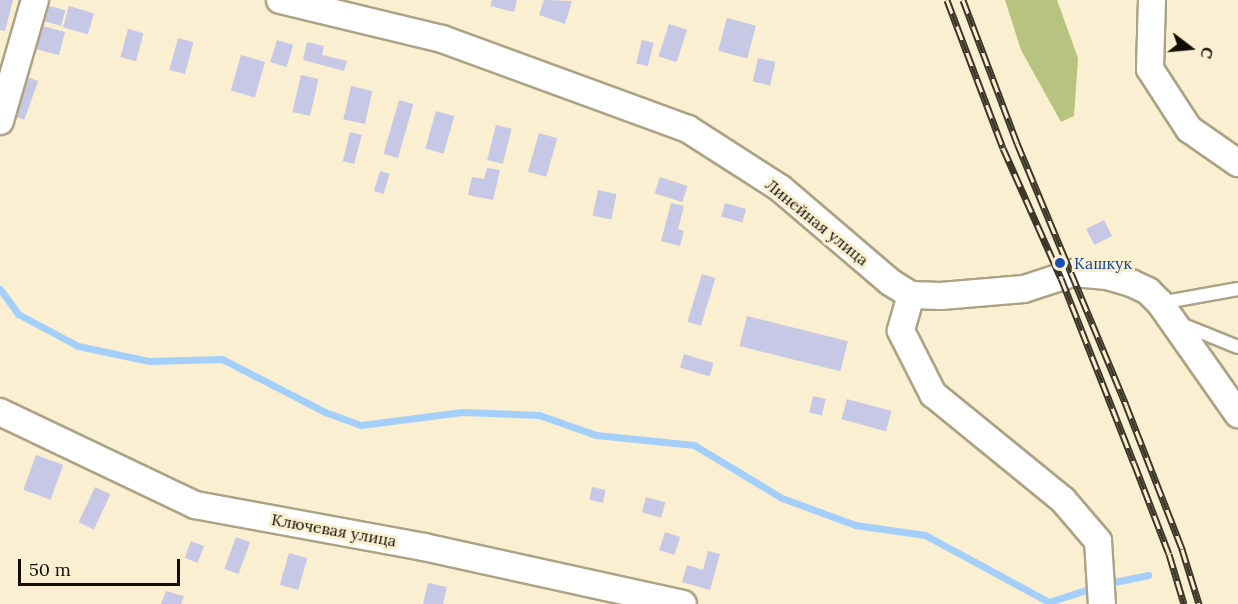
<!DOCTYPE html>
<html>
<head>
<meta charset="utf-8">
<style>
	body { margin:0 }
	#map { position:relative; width:1238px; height:604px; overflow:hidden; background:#faefd0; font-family:Lora,serif }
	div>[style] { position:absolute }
	.green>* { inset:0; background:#b7c480 }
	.stream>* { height:7px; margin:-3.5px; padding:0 3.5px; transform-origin:3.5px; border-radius:3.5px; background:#a4cffb }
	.building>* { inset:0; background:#c6c8e6; transform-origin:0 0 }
	.roads { filter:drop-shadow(2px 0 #aca285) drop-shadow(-2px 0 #aca285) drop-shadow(0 2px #aca285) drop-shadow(0 -2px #aca285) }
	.service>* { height:12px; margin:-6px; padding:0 6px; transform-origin:6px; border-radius:6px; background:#fff }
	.minor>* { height:26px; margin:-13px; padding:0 13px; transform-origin:13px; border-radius:13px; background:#fff }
	.rail>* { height:7px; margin-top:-3.5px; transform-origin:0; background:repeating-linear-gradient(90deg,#faefd0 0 14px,#3d372a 0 28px); box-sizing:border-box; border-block:2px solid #3d372a }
	.dots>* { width:16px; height:16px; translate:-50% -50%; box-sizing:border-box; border:3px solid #faefd0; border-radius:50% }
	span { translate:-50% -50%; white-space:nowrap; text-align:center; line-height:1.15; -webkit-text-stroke:6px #faefd0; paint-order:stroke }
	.street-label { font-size:16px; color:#120e05 }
	.transit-label { font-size:16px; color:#164399 }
	.left { translate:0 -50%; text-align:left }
	.north { position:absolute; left:1160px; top:18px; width:60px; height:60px; -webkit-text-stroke:4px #faefd0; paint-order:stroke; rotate:106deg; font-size:16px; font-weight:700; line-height:24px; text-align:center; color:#120e05 }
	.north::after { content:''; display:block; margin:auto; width:21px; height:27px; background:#120e05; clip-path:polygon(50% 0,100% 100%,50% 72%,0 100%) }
	.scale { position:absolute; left:18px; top:559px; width:162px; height:27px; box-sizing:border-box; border:3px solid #120e05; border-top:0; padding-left:8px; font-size:18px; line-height:21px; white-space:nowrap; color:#120e05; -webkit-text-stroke:4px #faefd0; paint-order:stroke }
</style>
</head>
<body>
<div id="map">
	<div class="green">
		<i style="clip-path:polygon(1005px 0,1057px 0,1078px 58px,1074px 116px,1061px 122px,1021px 50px)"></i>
	</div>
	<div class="stream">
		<i style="left:0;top:289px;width:31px;rotate:54deg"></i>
		<i style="left:18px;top:314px;width:68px;rotate:28.1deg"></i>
		<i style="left:78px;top:346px;width:73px;rotate:11.9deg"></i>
		<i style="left:149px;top:361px;width:73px;rotate:-1.6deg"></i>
		<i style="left:222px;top:359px;width:116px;rotate:27.2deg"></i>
		<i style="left:325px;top:412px;width:38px;rotate:20deg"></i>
		<i style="left:361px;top:425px;width:102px;rotate:-7.3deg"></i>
		<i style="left:462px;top:412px;width:77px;rotate:2.2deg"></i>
		<i style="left:539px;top:415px;width:60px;rotate:19.3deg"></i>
		<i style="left:596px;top:435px;width:99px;rotate:5.8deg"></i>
		<i style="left:694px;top:445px;width:103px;rotate:31.1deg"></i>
		<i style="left:782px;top:498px;width:78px;rotate:20.3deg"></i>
		<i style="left:855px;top:525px;width:71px;rotate:8.1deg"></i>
		<i style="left:925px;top:535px;width:141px;rotate:28.4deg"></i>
		<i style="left:1049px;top:602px;width:48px;rotate:-18.1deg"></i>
		<i style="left:1105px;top:584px;width:44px;rotate:-11.8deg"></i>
	</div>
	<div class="building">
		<i style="clip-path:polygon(0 0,13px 0,5px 31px,0 30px)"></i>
		<i style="clip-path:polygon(492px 0,517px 0,514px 12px,490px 6px)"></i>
		<i style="clip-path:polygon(544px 0,572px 1px,565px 24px,539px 15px)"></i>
		<i style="left:46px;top:5px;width:20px;height:16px;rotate:15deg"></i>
		<i style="left:69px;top:6px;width:26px;height:22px;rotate:16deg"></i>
		<i style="left:727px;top:18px;width:30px;height:34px;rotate:15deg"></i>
		<i style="left:669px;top:24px;width:19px;height:34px;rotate:18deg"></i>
		<i style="left:39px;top:25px;width:27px;height:24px;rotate:15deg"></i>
		<i style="left:128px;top:29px;width:16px;height:29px;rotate:15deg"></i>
		<i style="left:178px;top:38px;width:16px;height:33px;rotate:15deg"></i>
		<i style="left:277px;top:40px;width:17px;height:23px;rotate:17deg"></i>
		<i style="left:642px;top:40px;width:12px;height:24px;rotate:14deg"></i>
		<i style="clip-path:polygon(307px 42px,324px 46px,322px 55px,347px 61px,344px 71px,303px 60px)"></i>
		<i style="left:241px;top:55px;width:25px;height:37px;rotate:16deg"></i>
		<i style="left:758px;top:58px;width:18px;height:24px;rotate:13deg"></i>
		<i style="left:301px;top:75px;width:18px;height:38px;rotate:13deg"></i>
		<i style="left:27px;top:77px;width:12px;height:41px;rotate:20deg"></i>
		<i style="left:351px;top:86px;width:22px;height:34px;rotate:13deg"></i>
		<i style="left:399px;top:100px;width:15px;height:56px;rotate:16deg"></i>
		<i style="left:436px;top:111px;width:19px;height:39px;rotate:16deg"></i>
		<i style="left:496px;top:125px;width:16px;height:36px;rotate:14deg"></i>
		<i style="left:350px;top:132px;width:12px;height:30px;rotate:14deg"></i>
		<i style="left:539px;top:133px;width:19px;height:40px;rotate:16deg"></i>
		<i style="clip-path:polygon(487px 168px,500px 170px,493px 200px,468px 195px,472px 177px,484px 179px)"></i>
		<i style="left:380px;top:171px;width:10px;height:21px;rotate:17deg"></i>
		<i style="left:660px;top:177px;width:29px;height:17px;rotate:18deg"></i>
		<i style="left:598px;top:190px;width:19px;height:26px;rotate:12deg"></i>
		<i style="clip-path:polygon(671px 203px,684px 206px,678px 229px,684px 231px,680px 246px,661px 241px)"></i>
		<i style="left:725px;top:203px;width:22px;height:14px;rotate:16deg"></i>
		<i style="left:1104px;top:220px;width:18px;height:20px;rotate:63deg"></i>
		<i style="left:702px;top:274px;width:14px;height:50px;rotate:17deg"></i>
		<i style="left:747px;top:316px;width:104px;height:31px;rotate:14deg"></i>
		<i style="left:684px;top:354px;width:31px;height:14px;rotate:17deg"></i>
		<i style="left:813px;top:396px;width:13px;height:17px;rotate:13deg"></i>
		<i style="left:847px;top:399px;width:46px;height:21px;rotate:15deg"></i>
		<i style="left:36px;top:455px;width:29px;height:37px;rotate:20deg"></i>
		<i style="left:95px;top:487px;width:17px;height:39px;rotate:25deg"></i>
		<i style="left:592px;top:487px;width:14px;height:13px;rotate:12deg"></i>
		<i style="left:646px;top:497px;width:20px;height:16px;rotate:15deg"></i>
		<i style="left:665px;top:532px;width:16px;height:19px;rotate:18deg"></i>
		<i style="left:236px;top:537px;width:15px;height:34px;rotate:20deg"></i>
		<i style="left:191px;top:541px;width:14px;height:18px;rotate:21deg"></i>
		<i style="clip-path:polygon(708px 551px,720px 554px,710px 590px,682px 582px,687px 565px,703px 570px)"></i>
		<i style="left:289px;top:553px;width:19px;height:33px;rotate:16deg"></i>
		<i style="clip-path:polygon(428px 583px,447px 587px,443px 604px,423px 604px)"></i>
		<i style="clip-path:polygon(166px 591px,184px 596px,181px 604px,161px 604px)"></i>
	</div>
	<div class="roads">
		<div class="service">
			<i style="left:1160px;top:303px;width:79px;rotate:-10.2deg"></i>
			<i style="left:1181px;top:324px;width:61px;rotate:22deg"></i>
		</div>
		<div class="minor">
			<i style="left:280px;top:0;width:167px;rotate:13.5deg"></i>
			<i style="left:442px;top:39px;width:262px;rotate:20.1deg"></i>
			<i style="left:688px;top:129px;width:109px;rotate:32.7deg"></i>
			<i style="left:780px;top:188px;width:145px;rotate:40.5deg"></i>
			<i style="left:890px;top:282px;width:25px;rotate:32deg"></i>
			<i style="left:911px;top:295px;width:30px;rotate:2deg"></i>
			<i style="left:941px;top:296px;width:83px;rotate:-4.8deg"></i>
			<i style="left:1024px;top:289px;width:52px;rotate:-18.1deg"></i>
			<i style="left:1073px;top:273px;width:34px;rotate:5deg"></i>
			<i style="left:1107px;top:276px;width:25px;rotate:16deg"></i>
			<i style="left:1131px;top:283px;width:19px;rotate:25deg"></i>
			<i style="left:1148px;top:291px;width:17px;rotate:45deg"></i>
			<i style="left:1160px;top:303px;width:136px;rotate:54.9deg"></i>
			<i style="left:1152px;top:0;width:69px;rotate:91.7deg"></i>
			<i style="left:1150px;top:69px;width:72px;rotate:57deg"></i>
			<i style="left:1189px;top:129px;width:60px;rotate:34.8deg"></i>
			<i style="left:0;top:121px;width:126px;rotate:-73.9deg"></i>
			<i style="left:911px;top:295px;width:37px;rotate:106deg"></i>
			<i style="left:901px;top:331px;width:71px;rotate:63.1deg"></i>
			<i style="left:933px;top:394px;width:168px;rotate:39.2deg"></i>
			<i style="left:1063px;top:500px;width:54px;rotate:49.5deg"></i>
			<i style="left:1098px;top:541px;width:63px;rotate:86.4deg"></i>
			<i style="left:0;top:412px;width:216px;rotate:25.5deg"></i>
			<i style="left:195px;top:505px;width:233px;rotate:10.4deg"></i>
			<i style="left:424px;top:547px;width:265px;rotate:12.4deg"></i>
		</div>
	</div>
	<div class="rail">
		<i style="left:947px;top:0;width:158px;rotate:69.3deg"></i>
		<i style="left:1003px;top:148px;width:142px;rotate:66deg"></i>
		<i style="left:1061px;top:278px;width:199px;rotate:68.5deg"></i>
		<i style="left:1134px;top:463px;width:97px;rotate:69deg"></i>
		<i style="left:1169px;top:554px;width:52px;rotate:73.3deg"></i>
		<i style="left:963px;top:0;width:153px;rotate:69.3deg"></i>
		<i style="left:1017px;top:143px;width:284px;rotate:67.4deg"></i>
		<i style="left:1126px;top:405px;width:155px;rotate:68.7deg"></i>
		<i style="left:1182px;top:549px;width:58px;rotate:72.8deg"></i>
	</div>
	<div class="dots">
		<i style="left:1060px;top:263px;background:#1a4fb4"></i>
	</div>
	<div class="street-label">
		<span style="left:817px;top:222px;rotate:39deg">Линейная улица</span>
		<span style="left:334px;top:530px;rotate:10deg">Ключевая улица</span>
	</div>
	<div class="transit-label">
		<span class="left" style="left:1074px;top:263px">Кашкук</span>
	</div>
	<div class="north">С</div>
	<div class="scale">50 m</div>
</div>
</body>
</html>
